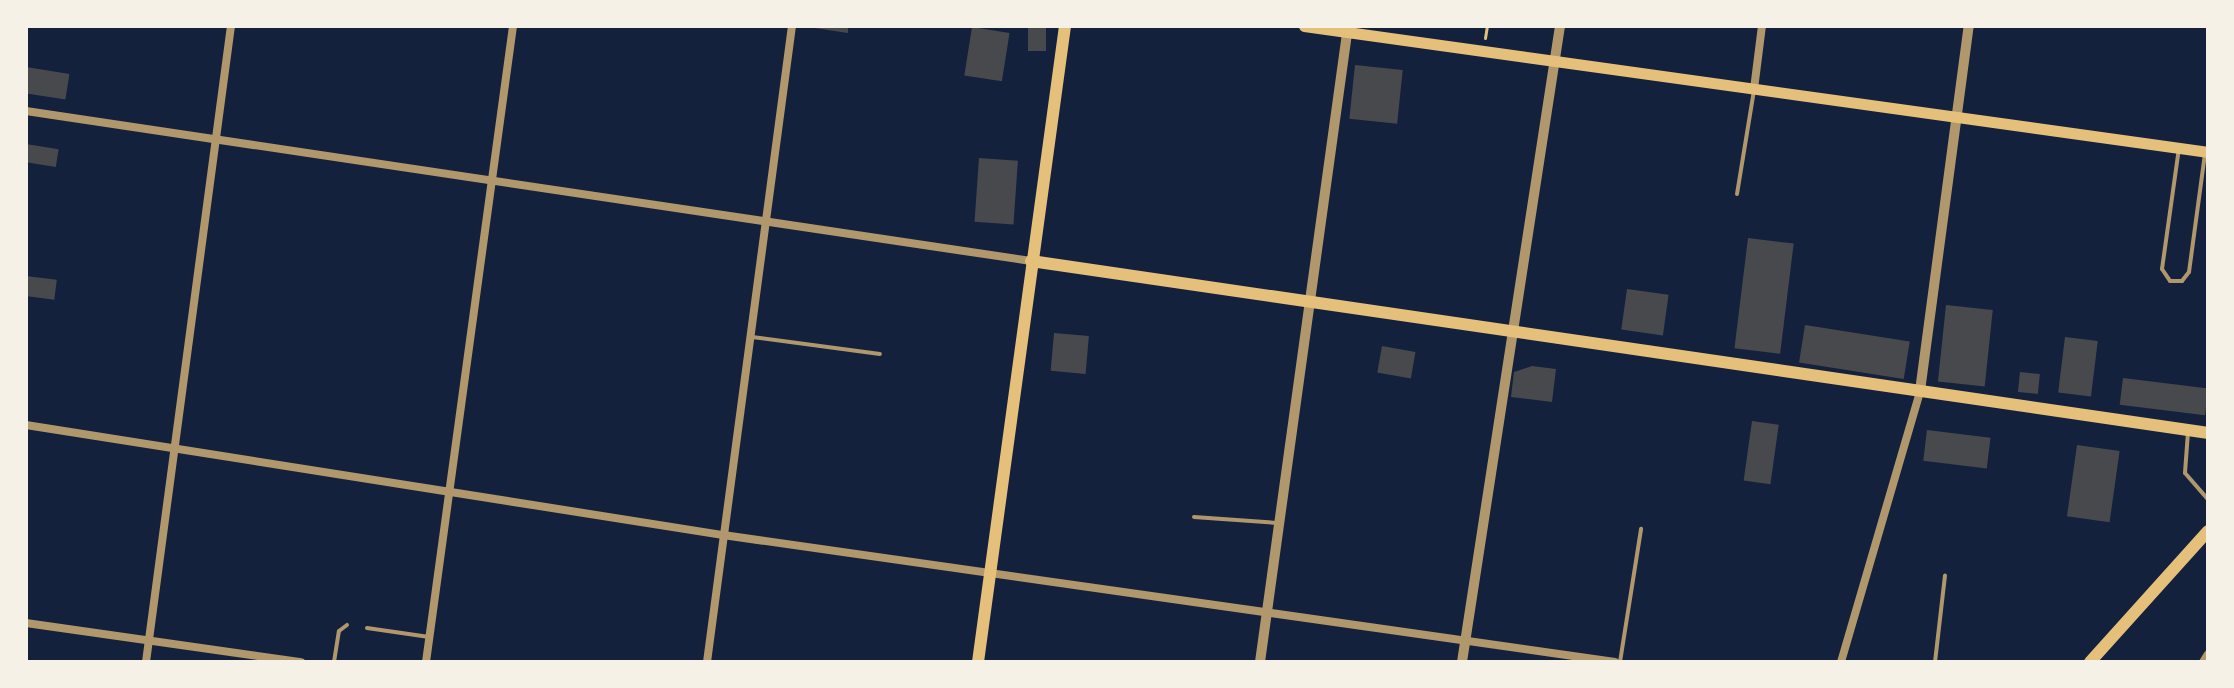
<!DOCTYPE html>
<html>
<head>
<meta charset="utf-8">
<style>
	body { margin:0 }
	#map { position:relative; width:2234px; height:688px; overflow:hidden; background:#14213d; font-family:"Work Sans",sans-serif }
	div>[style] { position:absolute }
	.building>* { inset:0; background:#48494c; transform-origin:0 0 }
	.path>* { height:3px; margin:-1.5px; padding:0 1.5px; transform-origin:1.5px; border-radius:1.5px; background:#e5c07b }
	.service>* { height:4px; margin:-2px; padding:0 2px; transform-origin:2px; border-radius:2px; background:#b1986c }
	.minor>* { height:8px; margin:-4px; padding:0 4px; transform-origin:4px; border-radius:4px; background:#b1986c }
	.tertiary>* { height:10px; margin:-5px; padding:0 5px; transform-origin:5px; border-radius:5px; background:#b1986c }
	.secondary>* { height:11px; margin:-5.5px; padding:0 5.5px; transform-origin:5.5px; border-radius:5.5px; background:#e5c07b }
	.primary>* { height:12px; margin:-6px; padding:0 6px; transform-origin:6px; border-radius:6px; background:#e5c07b }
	span { translate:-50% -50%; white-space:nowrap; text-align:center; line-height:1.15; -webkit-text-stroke:8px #f6f1e7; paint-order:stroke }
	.frame { position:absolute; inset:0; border:28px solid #f6f1e7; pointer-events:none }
</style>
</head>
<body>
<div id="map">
	<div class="building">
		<i style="clip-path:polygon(801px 26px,848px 26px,848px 33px)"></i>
		<i style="left:1028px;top:26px;width:18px;height:25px"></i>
		<i style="left:972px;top:27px;width:38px;height:49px;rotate:9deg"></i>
		<i style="left:1355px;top:65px;width:48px;height:54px;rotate:6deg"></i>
		<i style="left:26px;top:67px;width:44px;height:26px;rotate:9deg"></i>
		<i style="left:26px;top:144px;width:33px;height:18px;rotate:9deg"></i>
		<i style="left:979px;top:158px;width:39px;height:64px;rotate:4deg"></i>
		<i style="left:1748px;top:238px;width:46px;height:111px;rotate:7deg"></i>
		<i style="left:26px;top:276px;width:31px;height:20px;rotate:7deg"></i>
		<i style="left:1627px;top:289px;width:42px;height:41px;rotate:8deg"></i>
		<i style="left:1946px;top:305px;width:47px;height:77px;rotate:6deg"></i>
		<i style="left:1805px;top:325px;width:106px;height:38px;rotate:9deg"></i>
		<i style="left:1054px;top:333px;width:35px;height:38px;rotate:5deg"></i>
		<i style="left:2065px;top:337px;width:33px;height:56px;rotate:7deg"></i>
		<i style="left:1382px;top:346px;width:34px;height:27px;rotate:10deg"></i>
		<i style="clip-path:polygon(1532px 366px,1556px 369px,1552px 402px,1511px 397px,1514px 372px)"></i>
		<i style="left:2020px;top:372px;width:20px;height:20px;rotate:6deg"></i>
		<i style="left:2123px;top:378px;width:86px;height:27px;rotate:7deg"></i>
		<i style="left:1752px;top:421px;width:27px;height:60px;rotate:8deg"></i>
		<i style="left:1927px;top:430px;width:64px;height:31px;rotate:7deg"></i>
		<i style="left:2077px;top:445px;width:43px;height:72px;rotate:8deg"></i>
	</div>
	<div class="path">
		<i style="left:1485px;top:38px;width:12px;rotate:-81deg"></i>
	</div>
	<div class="service">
		<i style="left:2179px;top:148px;width:122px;rotate:98deg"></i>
		<i style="left:2162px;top:269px;width:14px;rotate:56deg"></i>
		<i style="left:2170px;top:281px;width:12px"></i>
		<i style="left:2182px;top:281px;width:11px;rotate:-52deg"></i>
		<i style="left:2189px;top:272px;width:119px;rotate:-82.3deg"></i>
		<i style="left:1737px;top:194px;width:105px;rotate:-80.7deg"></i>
		<i style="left:752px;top:337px;width:129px;rotate:7.6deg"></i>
		<i style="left:2188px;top:432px;width:41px;rotate:94.2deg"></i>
		<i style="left:2185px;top:473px;width:35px;rotate:49deg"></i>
		<i style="left:1194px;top:517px;width:83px;rotate:4.1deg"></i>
		<i style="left:367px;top:628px;width:63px;rotate:8.3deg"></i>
		<i style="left:334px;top:662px;width:31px;rotate:-81deg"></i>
		<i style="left:339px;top:631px;width:10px;rotate:-37deg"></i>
		<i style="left:1620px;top:662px;width:135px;rotate:-81deg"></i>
		<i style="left:1935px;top:662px;width:87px;rotate:-83.4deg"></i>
	</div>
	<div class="minor">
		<i style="left:1754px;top:89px;width:64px;rotate:-82.8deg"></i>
		<i style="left:26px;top:111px;width:1016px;rotate:8.49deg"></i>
		<i style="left:26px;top:425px;width:706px;rotate:8.97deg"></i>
		<i style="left:723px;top:535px;width:901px;rotate:8.1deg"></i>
		<i style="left:26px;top:623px;width:278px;rotate:8.1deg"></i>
		<i style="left:146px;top:662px;width:642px;rotate:-82.39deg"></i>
		<i style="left:426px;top:662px;width:642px;rotate:-82.21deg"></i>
		<i style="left:707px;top:662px;width:642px;rotate:-82.39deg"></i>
		<i style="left:1841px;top:662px;width:282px;rotate:-73.7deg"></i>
		<i style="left:2203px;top:662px;width:9px;rotate:-58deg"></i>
	</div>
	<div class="tertiary">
		<i style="left:1920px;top:391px;width:368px;rotate:-82.4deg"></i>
		<i style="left:1260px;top:662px;width:642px;rotate:-82.12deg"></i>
		<i style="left:1462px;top:662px;width:644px;rotate:-81.24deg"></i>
	</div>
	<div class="secondary">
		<i style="left:1304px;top:26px;width:913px;rotate:7.93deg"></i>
	</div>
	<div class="primary">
		<i style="left:1031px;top:261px;width:1190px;rotate:8.31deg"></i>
		<i style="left:978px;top:662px;width:642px;rotate:-82.21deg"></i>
		<i style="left:2090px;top:662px;width:176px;rotate:-48deg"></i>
	</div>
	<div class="frame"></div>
</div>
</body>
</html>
